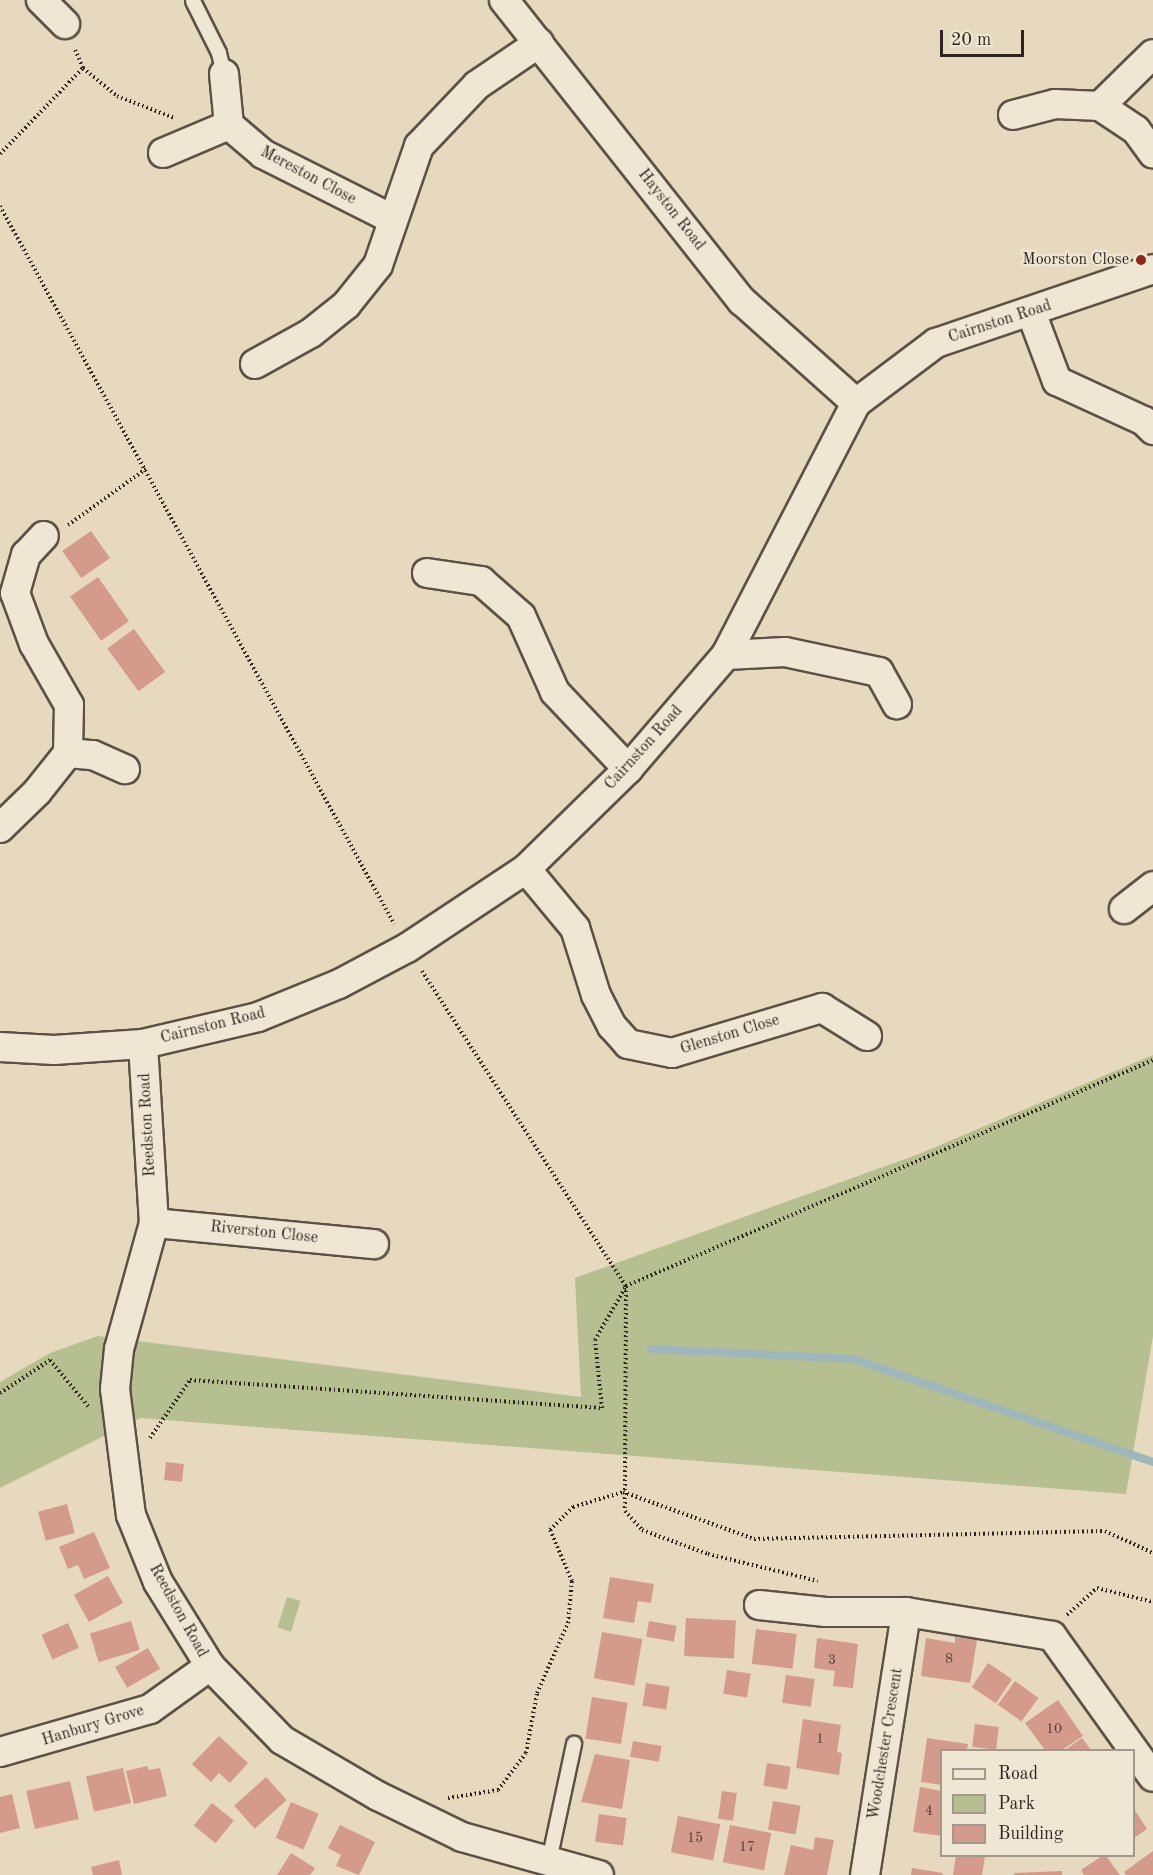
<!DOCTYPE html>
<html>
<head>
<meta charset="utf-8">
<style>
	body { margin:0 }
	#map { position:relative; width:1153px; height:1875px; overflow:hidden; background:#e6d9bd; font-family:"Old Standard TT",serif }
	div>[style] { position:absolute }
	.green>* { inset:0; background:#b6bf90; transform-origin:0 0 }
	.stream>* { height:8px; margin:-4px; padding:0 4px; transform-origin:4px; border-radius:4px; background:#9db7bd }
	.building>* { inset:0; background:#d49a8b; transform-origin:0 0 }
	.path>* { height:4px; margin-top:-2px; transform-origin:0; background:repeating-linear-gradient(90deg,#2f241d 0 1.5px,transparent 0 4.5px) }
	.roads { filter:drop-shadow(2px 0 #5d5145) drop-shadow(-2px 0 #5d5145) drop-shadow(0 2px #5d5145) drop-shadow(0 -2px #5d5145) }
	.lane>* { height:14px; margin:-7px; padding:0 7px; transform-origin:7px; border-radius:7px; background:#efe6d4 }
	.street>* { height:28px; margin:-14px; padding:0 14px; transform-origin:14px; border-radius:14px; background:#efe6d4 }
	.dots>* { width:16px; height:16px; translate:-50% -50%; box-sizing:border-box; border:3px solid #efe6d4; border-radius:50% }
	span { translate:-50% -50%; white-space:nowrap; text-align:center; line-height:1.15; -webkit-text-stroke:4.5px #efe6d4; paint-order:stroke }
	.number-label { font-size:14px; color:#584238 }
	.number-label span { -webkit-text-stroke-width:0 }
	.street-label { font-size:16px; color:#2f241d }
	.poi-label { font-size:16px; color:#2f241d }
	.right { translate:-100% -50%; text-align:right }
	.legend { position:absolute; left:940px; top:1749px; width:195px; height:108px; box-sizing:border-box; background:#efe6d4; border:2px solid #a2988b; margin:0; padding:8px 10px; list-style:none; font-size:18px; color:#2f241d }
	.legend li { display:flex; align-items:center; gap:12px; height:30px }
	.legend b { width:30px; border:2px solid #a2988b }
	.scale { position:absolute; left:940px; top:30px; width:84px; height:27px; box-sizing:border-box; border:3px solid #2f241d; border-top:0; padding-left:8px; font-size:18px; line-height:21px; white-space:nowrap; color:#2f241d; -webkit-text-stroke:4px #efe6d4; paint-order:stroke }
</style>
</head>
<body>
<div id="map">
	<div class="green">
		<i style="clip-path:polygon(1153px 1055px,1153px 1336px,1126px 1494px,140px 1418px,0 1488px,0 1382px,50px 1353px,98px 1336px,581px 1397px,575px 1278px,919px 1154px)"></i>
		<i style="left:287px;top:1597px;width:14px;height:32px;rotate:17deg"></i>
	</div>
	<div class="stream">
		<i style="left:651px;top:1349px;width:203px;rotate:2.8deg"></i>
		<i style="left:854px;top:1359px;width:316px;rotate:19deg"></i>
	</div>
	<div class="building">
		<i style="left:91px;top:531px;width:33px;height:35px;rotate:55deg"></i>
		<i style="left:98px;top:577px;width:54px;height:34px;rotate:55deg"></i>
		<i style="left:134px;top:629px;width:53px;height:33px;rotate:54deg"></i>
		<i style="left:166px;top:1462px;width:18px;height:18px;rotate:6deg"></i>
		<i style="left:67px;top:1504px;width:30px;height:30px;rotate:75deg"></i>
		<i style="clip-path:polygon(94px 1532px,110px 1568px,84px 1579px,78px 1565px,68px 1569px,59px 1547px)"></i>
		<i style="left:108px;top:1576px;width:31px;height:39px;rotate:61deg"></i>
		<i style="clip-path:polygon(610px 1577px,654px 1584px,651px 1603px,638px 1601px,634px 1623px,603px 1618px)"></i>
		<i style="left:686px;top:1618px;width:50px;height:38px;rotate:3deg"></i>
		<i style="left:131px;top:1621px;width:30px;height:43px;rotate:73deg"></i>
		<i style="left:649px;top:1621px;width:28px;height:16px;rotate:10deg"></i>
		<i style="left:68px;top:1623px;width:27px;height:29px;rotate:66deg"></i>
		<i style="left:756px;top:1629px;width:41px;height:35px;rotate:7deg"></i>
		<i style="left:602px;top:1632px;width:41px;height:47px;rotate:10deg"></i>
		<i style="clip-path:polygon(955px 1637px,977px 1640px,970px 1683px,921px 1676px,926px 1638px,955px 1643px)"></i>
		<i style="clip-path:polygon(817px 1638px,858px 1644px,853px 1688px,833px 1686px,835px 1671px,814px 1668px)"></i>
		<i style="left:148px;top:1648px;width:24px;height:38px;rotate:60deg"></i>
		<i style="left:988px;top:1663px;width:29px;height:29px;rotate:34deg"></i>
		<i style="left:727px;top:1670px;width:24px;height:24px;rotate:9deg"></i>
		<i style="left:786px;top:1675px;width:29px;height:28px;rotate:8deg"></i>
		<i style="left:1015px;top:1681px;width:29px;height:29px;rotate:36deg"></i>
		<i style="left:646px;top:1683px;width:24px;height:23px;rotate:9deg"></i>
		<i style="left:592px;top:1697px;width:36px;height:42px;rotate:9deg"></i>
		<i style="clip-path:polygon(1058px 1700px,1083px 1736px,1062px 1750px,1045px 1750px,1025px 1723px)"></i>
		<i style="clip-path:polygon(803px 1719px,841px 1725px,837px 1752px,842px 1753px,839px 1775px,796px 1768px)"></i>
		<i style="left:975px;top:1724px;width:24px;height:23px;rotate:7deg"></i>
		<i style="clip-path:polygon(219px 1736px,248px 1763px,230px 1783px,219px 1773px,211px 1782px,192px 1764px)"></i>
		<i style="clip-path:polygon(927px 1738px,968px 1744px,967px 1750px,942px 1750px,942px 1785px,921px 1782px)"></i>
		<i style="clip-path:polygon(1082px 1738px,1091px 1750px,1065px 1750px)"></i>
		<i style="left:633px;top:1741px;width:29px;height:16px;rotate:10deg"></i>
		<i style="clip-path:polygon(595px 1754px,630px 1760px,622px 1809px,581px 1802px)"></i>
		<i style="left:767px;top:1763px;width:24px;height:23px;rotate:9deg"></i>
		<i style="clip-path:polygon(147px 1766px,149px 1770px,160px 1768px,167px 1796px,134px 1804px,126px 1771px)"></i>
		<i style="left:123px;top:1768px;width:36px;height:38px;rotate:77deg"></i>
		<i style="left:266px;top:1777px;width:31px;height:43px;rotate:48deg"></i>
		<i style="left:70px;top:1781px;width:39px;height:45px;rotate:77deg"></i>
		<i style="clip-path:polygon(920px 1787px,942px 1791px,942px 1836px,913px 1832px)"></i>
		<i style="left:722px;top:1791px;width:15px;height:28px;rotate:8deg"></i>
		<i style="clip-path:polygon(12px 1794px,20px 1828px,0 1833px,0 1797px)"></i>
		<i style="left:773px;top:1801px;width:28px;height:29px;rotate:10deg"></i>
		<i style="left:291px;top:1802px;width:30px;height:39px;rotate:23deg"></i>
		<i style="left:212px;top:1803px;width:28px;height:29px;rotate:39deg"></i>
		<i style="clip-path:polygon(1134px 1809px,1147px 1829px,1134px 1838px)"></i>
		<i style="left:599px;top:1814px;width:28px;height:28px;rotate:8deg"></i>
		<i style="left:678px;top:1816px;width:43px;height:37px;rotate:11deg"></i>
		<i style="clip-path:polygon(340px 1825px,375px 1842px,359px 1875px,336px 1866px,341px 1855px,328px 1848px)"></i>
		<i style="left:730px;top:1825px;width:42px;height:38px;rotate:11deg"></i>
		<i style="clip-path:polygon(815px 1837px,834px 1840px,827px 1875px,784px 1875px,791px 1845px,813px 1850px)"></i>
		<i style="clip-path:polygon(1153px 1851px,1153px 1875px,1126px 1875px,1124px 1872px)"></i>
		<i style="clip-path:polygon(291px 1853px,315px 1868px,310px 1875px,277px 1875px)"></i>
		<i style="clip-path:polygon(956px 1856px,985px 1856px,982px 1875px,953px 1875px)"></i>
		<i style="clip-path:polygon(1102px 1856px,1106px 1856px,1120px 1875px,1084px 1875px,1081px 1870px)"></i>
		<i style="clip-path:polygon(119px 1860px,122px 1875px,93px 1875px,91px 1867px)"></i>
		<i style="clip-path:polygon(912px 1868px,943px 1873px,942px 1875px,911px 1875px)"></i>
		<i style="clip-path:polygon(1062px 1871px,1062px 1875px,1014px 1875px,1014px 1873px)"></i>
	</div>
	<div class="path">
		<i style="left:75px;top:50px;width:20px;rotate:66deg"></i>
		<i style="left:83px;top:68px;width:44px;rotate:39.5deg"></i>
		<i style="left:117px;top:96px;width:61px;rotate:21.1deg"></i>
		<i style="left:0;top:154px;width:120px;rotate:-46deg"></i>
		<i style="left:0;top:206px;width:819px;rotate:61.24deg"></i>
		<i style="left:68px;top:525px;width:96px;rotate:-35.7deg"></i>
		<i style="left:422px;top:971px;width:375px;rotate:57.1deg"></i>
		<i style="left:626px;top:1286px;width:225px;rotate:90.3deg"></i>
		<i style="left:625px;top:1511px;width:25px;rotate:48deg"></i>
		<i style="left:642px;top:1530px;width:70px;rotate:20deg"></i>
		<i style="left:708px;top:1554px;width:113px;rotate:13.8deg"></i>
		<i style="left:0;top:1393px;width:60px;rotate:-33.4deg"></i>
		<i style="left:50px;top:1360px;width:60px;rotate:50.4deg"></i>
		<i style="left:150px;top:1438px;width:70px;rotate:-55.4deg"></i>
		<i style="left:190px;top:1380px;width:413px;rotate:3.9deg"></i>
		<i style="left:602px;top:1408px;width:68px;rotate:-95.9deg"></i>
		<i style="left:595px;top:1340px;width:62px;rotate:-60.1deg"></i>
		<i style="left:626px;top:1286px;width:573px;rotate:-23.21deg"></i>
		<i style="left:1067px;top:1615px;width:40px;rotate:-42deg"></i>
		<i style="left:1097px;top:1588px;width:58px;rotate:14deg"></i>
		<i style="left:448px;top:1798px;width:51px;rotate:-9.1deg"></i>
		<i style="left:498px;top:1790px;width:46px;rotate:-52.9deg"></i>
		<i style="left:526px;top:1753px;width:61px;rotate:-79.6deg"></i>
		<i style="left:537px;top:1693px;width:77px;rotate:-66.1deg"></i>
		<i style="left:568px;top:1623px;width:42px;rotate:-84.6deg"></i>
		<i style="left:572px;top:1581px;width:56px;rotate:-113.3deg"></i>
		<i style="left:550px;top:1530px;width:33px;rotate:-45deg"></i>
		<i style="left:573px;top:1507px;width:52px;rotate:-16.7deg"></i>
		<i style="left:623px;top:1492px;width:139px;rotate:19.7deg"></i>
		<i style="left:754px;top:1539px;width:351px;rotate:-1.3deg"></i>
		<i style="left:1105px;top:1531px;width:53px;rotate:24.6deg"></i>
	</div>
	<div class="roads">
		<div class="lane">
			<i style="left:193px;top:1px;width:58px;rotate:63.4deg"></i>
			<i style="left:219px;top:53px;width:22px;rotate:77deg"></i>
			<i style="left:549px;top:1861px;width:120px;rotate:-77.9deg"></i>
		</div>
		<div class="street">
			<i style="left:41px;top:0;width:34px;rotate:45deg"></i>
			<i style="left:504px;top:0;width:384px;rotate:51.7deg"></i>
			<i style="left:742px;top:301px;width:153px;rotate:41.8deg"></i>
			<i style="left:224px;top:74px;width:51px;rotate:84.4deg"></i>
			<i style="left:1100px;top:106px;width:74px;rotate:-44.5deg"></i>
			<i style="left:1013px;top:115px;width:43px;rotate:-14.7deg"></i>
			<i style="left:1055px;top:104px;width:45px;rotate:2.5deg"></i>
			<i style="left:1100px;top:106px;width:43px;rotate:33.7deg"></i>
			<i style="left:1136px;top:130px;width:29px;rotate:54deg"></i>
			<i style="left:163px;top:153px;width:72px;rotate:-23deg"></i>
			<i style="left:229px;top:125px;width:45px;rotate:40.5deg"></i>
			<i style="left:263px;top:154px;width:144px;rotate:26.7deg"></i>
			<i style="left:1031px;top:312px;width:74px;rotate:69.4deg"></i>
			<i style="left:1057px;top:381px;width:96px;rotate:24.7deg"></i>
			<i style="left:1144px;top:421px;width:13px;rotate:45deg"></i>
			<i style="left:255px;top:364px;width:64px;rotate:-29deg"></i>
			<i style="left:311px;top:333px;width:45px;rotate:-38.7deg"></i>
			<i style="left:346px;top:305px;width:51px;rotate:-51.3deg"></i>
			<i style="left:378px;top:265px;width:126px;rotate:-71deg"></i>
			<i style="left:419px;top:146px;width:84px;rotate:-46.4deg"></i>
			<i style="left:477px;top:85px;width:75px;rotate:-34.1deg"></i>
			<i style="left:427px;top:573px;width:55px;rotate:8.4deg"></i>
			<i style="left:481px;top:581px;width:53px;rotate:41.2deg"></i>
			<i style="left:521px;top:616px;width:83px;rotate:65.9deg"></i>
			<i style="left:555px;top:692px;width:106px;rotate:46.5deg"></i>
			<i style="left:726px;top:655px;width:59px;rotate:-2.9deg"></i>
			<i style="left:785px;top:652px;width:96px;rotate:12deg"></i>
			<i style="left:879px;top:672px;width:37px;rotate:61deg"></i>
			<i style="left:68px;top:753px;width:25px;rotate:5deg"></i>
			<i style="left:93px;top:755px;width:35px;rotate:24deg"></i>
			<i style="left:0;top:828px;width:52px;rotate:-44.2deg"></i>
			<i style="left:37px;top:792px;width:50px;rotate:-51.5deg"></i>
			<i style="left:68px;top:753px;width:48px;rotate:-88.8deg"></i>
			<i style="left:69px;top:705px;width:70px;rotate:-119.8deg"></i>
			<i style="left:34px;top:644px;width:54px;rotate:-110.4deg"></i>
			<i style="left:15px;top:593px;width:40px;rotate:-74deg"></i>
			<i style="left:26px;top:555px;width:26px;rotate:-47deg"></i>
			<i style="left:526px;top:869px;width:77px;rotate:50.3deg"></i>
			<i style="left:575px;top:928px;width:70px;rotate:72.6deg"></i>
			<i style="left:596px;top:995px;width:35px;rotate:63deg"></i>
			<i style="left:612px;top:1026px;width:24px;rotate:48deg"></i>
			<i style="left:628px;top:1044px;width:45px;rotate:11.6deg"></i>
			<i style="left:672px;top:1053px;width:157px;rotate:-16.7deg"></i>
			<i style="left:822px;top:1008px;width:53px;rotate:31.9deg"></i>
			<i style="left:1124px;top:909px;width:37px;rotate:-38deg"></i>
			<i style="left:143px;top:1044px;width:179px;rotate:86.5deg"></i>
			<i style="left:154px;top:1223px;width:131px;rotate:105.5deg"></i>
			<i style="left:119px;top:1349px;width:40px;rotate:95.7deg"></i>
			<i style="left:115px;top:1389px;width:127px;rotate:82.8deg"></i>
			<i style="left:131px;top:1515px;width:72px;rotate:68.1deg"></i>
			<i style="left:158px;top:1582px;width:99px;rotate:58.2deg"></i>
			<i style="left:210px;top:1666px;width:103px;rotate:45.8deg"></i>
			<i style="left:282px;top:1740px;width:111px;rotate:30.3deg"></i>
			<i style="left:378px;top:1796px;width:93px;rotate:26deg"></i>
			<i style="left:462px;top:1837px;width:142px;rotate:15.5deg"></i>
			<i style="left:0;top:1047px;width:54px;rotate:3.2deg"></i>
			<i style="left:54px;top:1050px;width:89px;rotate:-3.9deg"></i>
			<i style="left:143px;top:1044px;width:118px;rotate:-13.2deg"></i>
			<i style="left:258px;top:1017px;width:87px;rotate:-22.2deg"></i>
			<i style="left:339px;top:984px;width:77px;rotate:-27.9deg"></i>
			<i style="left:407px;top:948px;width:143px;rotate:-33.6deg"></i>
			<i style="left:526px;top:869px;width:143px;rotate:-44.4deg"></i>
			<i style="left:628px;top:769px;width:150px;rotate:-49.3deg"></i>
			<i style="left:726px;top:655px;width:284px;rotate:-62.7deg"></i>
			<i style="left:856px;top:403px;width:100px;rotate:-36.9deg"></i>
			<i style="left:936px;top:343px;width:229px;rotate:-18.8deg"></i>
			<i style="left:154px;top:1223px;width:221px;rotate:5.5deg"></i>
			<i style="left:759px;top:1605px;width:67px;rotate:6deg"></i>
			<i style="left:826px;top:1612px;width:80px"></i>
			<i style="left:906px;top:1612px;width:148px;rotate:9.3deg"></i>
			<i style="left:1052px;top:1636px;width:173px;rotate:54.4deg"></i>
			<i style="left:0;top:1752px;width:156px;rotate:-16deg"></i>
			<i style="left:150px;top:1709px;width:74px;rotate:-35.6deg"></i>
			<i style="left:865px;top:1875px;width:266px;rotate:-81.1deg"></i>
		</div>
	</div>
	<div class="dots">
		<i style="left:1141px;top:260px;background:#8f2418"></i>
	</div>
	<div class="number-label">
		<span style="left:949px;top:1659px">8</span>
		<span style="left:832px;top:1660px">3</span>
		<span style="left:1054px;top:1729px">10</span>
		<span style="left:820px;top:1739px">1</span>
		<span style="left:929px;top:1811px">4</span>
		<span style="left:695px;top:1838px">15</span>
		<span style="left:747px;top:1847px">17</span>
	</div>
	<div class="street-label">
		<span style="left:308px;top:176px;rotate:28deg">Mereston Close</span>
		<span style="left:671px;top:210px;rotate:52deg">Hayston Road</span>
		<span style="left:1000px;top:322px;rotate:-18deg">Cairnston Road</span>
		<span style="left:644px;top:748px;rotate:-48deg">Cairnston Road</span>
		<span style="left:213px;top:1026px;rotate:-14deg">Cairnston Road</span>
		<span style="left:730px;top:1035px;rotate:-17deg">Glenston Close</span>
		<span style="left:148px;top:1125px;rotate:-93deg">Reedston Road</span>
		<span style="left:264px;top:1233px;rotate:6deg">Riverston Close</span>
		<span style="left:178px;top:1611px;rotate:61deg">Reedston Road</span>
		<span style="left:93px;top:1726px;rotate:-17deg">Hanbury Grove</span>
		<span style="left:886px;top:1744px;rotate:-81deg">Woodchester Crescent</span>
	</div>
	<div class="poi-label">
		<span class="right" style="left:1129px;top:260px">Moorston Close</span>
	</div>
	<ul class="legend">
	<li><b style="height:8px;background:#efe6d4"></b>Road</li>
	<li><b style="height:16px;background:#b6bf90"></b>Park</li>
	<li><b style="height:16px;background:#d49a8b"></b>Building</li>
	</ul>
	<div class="scale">20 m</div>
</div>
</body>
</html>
